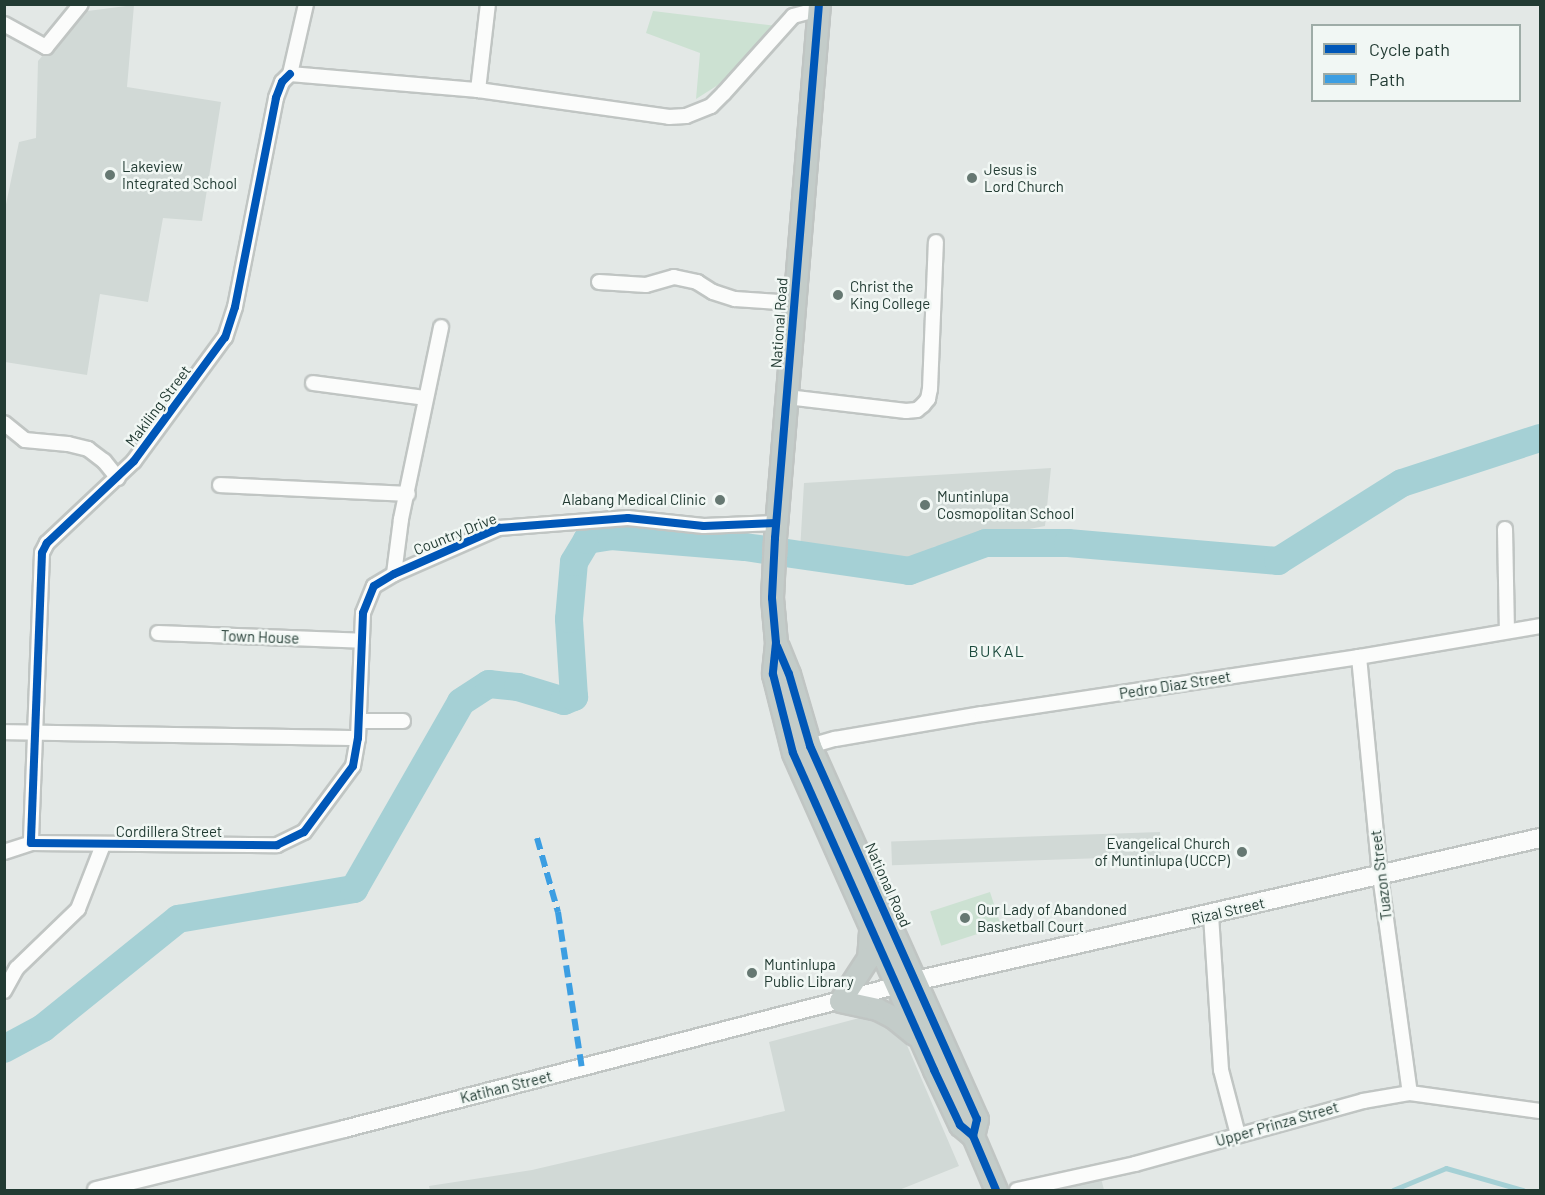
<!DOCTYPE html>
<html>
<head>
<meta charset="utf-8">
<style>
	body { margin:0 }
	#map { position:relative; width:1545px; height:1195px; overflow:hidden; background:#e3e8e6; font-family:Barlow,sans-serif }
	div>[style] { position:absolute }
	.built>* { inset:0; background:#d1d9d6; transform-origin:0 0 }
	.green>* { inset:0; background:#cce1d2; transform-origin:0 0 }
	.stream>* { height:4.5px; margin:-2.25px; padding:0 2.25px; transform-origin:2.25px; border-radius:2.25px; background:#a5d0d5 }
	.river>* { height:28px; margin:-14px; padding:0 14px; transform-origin:14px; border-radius:14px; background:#a5d0d5 }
	.roads { filter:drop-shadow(2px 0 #c0c5c3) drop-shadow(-2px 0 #c0c5c3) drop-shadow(0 2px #c0c5c3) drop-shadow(0 -2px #c0c5c3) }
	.minor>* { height:14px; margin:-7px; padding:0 7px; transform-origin:7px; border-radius:7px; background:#fbfcfb }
	.tertiary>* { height:16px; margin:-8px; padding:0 8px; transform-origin:8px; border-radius:8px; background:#fbfcfb }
	.secondary>* { height:18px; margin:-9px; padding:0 9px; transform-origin:9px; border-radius:9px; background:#fbfcfb }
	.trunk>* { height:21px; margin:-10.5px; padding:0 10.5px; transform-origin:10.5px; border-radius:10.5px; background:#c3ccc9 }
	.quiet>* { height:6px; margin-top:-3px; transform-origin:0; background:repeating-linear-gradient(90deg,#3c9ee2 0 12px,transparent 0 18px) }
	.cycleway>* { height:8px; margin:-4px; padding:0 4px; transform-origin:4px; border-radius:4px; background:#0057b8 }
	.dots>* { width:16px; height:16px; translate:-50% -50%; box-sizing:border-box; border:3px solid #f1f7f4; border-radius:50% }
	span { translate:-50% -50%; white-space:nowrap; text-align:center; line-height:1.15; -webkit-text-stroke:5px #f1f7f4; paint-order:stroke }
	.poi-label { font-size:15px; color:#223b33 }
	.left { translate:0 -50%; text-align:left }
	.right { translate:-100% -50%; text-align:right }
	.street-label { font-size:15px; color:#223b33 }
	.neighbourhood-label { font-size:16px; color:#1e4c3f; letter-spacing:1.5px }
	.frame { position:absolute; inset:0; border:6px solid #223b33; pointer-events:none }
	.legend { position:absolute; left:1311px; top:24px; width:210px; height:78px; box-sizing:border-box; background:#f1f7f4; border:2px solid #9eaca7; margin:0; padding:8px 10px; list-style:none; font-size:18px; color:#223b33 }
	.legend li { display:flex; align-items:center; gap:12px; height:30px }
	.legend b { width:30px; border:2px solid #9eaca7 }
</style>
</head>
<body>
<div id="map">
	<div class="built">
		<i style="clip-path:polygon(134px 5px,127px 87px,221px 102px,202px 221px,163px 218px,148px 302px,100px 294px,87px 375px,5px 362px,5px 209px,19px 142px,36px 138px,38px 61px,80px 12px)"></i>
		<i style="clip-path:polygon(1051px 468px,1045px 526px,933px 547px,927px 561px,895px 562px,800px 551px,804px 483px)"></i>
		<i style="left:1160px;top:832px;width:24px;height:269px;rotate:88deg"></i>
		<i style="clip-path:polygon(863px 1017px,877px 1019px,903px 1036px,959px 1166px,899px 1190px,430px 1190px,429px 1186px,532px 1170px,785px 1111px,769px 1042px)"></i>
		<i style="clip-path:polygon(1101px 1178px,1104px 1190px,1048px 1190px)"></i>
	</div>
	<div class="green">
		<i style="clip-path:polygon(653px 11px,777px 26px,718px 85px,696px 99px,700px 53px,646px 33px)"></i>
		<i style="left:990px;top:892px;width:36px;height:63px;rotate:72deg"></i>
	</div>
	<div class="stream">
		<i style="left:1393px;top:1190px;width:57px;rotate:-22.5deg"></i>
		<i style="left:1446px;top:1168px;width:80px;rotate:15.9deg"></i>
	</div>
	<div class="river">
		<i style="left:4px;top:1049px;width:44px;rotate:-28.3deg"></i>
		<i style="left:43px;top:1028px;width:174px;rotate:-38.9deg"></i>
		<i style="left:178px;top:919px;width:179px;rotate:-9.7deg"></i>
		<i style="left:354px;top:889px;width:215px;rotate:-60.2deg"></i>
		<i style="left:461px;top:702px;width:33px;rotate:-33deg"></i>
		<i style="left:489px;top:684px;width:29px;rotate:6deg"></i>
		<i style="left:518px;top:687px;width:48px;rotate:16.9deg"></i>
		<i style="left:564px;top:701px;width:11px;rotate:-22deg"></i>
		<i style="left:574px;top:697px;width:78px;rotate:-93.7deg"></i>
		<i style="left:569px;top:619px;width:57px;rotate:-85deg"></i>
		<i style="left:574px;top:562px;width:26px;rotate:-59deg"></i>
		<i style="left:587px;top:540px;width:24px;rotate:-9deg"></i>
		<i style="left:611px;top:536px;width:134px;rotate:4.7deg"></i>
		<i style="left:745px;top:547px;width:166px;rotate:8.3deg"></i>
		<i style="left:909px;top:571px;width:82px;rotate:-20deg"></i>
		<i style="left:986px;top:543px;width:82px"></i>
		<i style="left:1068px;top:543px;width:211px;rotate:4.9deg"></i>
		<i style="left:1278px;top:561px;width:146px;rotate:-32.2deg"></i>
		<i style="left:1402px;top:483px;width:145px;rotate:-18.1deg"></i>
	</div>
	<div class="roads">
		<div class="minor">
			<i style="left:4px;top:24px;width:48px;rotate:28.7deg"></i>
			<i style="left:46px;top:47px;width:55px;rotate:-50.9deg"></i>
			<i style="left:290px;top:74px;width:11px;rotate:135deg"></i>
			<i style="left:282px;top:82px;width:17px;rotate:111deg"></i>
			<i style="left:276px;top:98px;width:213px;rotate:101.1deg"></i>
			<i style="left:235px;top:307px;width:32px;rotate:108deg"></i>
			<i style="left:225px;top:337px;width:154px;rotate:126.3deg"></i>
			<i style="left:134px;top:461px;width:120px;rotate:136.7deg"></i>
			<i style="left:47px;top:543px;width:11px;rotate:117deg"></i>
			<i style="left:42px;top:553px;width:290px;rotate:92.2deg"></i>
			<i style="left:31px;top:843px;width:246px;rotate:0.5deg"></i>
			<i style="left:277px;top:845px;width:30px;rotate:-26deg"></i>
			<i style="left:304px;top:832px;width:82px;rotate:-53.4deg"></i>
			<i style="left:353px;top:766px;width:28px;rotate:-80deg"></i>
			<i style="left:358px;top:738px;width:125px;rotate:-87.7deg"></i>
			<i style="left:363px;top:613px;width:29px;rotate:-68deg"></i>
			<i style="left:374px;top:586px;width:23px;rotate:-31deg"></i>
			<i style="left:394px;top:574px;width:115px;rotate:-23.7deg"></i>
			<i style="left:499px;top:528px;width:129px;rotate:-4.4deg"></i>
			<i style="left:628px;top:518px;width:76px;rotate:6deg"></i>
			<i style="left:704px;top:526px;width:72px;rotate:-2.4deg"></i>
			<i style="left:290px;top:74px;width:189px;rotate:4.9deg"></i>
			<i style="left:478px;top:90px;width:193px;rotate:8deg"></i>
			<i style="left:669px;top:117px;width:17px;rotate:-3deg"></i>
			<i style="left:686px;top:116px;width:27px;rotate:-22deg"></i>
			<i style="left:711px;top:106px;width:18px;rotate:-45deg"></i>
			<i style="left:724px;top:93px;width:103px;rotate:-48.1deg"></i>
			<i style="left:793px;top:16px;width:27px;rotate:-15deg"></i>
			<i style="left:290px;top:74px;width:72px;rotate:-77.1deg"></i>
			<i style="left:478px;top:90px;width:87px;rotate:-83.4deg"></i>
			<i style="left:599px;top:282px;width:47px;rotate:3.7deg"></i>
			<i style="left:646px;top:285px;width:29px;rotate:-16deg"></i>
			<i style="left:674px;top:277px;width:24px;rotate:12deg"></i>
			<i style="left:697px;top:282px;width:19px;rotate:32deg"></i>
			<i style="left:713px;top:292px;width:23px;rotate:18deg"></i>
			<i style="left:735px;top:299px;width:59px;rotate:3.9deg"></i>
			<i style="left:313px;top:383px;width:113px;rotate:7.6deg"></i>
			<i style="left:787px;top:397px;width:120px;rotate:6.7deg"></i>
			<i style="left:906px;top:411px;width:11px;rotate:-5deg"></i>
			<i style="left:917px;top:410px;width:8px;rotate:-40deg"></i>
			<i style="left:923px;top:405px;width:8px;rotate:-50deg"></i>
			<i style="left:928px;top:399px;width:10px;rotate:-79deg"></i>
			<i style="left:930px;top:389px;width:147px;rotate:-87.7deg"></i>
			<i style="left:4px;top:423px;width:27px;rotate:39deg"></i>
			<i style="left:25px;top:440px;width:43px;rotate:5.3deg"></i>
			<i style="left:68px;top:444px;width:21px;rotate:14deg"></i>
			<i style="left:88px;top:449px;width:20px;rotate:37deg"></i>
			<i style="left:104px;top:461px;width:22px;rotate:51deg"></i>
			<i style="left:220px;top:485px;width:188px;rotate:2.7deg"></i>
			<i style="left:1505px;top:529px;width:101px;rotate:88.9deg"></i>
			<i style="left:394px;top:574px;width:55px;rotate:-82.7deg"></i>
			<i style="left:401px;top:519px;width:196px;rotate:-78.2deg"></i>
			<i style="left:158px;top:633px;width:204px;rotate:2.2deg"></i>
			<i style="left:1359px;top:657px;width:219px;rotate:84.5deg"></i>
			<i style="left:1380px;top:875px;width:220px;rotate:82.2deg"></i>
			<i style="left:359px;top:721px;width:44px"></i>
			<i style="left:4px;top:732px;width:354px;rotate:1deg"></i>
			<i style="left:810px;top:746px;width:26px;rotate:-16deg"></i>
			<i style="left:835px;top:739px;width:149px;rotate:-9.7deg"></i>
			<i style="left:982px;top:714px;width:381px;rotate:-8.6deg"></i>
			<i style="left:1359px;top:657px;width:184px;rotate:-9.7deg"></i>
			<i style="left:4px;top:852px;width:28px;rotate:-18deg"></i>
			<i style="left:1211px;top:915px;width:155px;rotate:86.3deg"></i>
			<i style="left:1221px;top:1070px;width:67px;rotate:75.3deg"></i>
			<i style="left:4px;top:991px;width:26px;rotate:-61deg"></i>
			<i style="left:17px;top:968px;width:85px;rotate:-44deg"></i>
			<i style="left:78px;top:909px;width:69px;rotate:-68.7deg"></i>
			<i style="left:1017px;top:1190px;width:121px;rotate:-12.4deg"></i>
			<i style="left:1135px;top:1164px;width:237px;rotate:-15.4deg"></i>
			<i style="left:1363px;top:1101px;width:48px;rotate:-9.7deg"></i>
			<i style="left:1410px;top:1093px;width:131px;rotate:7.9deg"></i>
		</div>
		<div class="tertiary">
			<i style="left:96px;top:1190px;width:255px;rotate:-13.8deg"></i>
			<i style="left:344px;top:1129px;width:569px;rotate:-14.55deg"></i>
		</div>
		<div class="secondary">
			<i style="left:902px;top:984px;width:654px;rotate:-12.89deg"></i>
		</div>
		<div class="trunk">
			<i style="left:819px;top:4px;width:536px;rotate:94.71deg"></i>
			<i style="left:775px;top:538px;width:60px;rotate:92.9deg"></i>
			<i style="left:772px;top:598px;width:45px;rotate:84.9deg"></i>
			<i style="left:776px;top:643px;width:31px;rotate:96deg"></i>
			<i style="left:773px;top:674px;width:81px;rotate:75.8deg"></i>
			<i style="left:793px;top:753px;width:347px;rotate:66deg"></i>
			<i style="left:934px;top:1070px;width:61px;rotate:64.7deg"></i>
			<i style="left:960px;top:1125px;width:17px;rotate:40deg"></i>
			<i style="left:973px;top:1136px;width:59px;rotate:66.9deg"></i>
			<i style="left:778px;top:647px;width:29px;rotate:68deg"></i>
			<i style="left:789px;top:674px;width:75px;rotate:73.7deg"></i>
			<i style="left:810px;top:746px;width:409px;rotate:65.9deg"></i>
			<i style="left:977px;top:1119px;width:17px;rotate:103deg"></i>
			<i style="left:870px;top:931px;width:27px;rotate:94deg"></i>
			<i style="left:868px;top:958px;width:51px;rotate:123.1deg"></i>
			<i style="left:840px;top:1001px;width:38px;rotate:12deg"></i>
			<i style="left:877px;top:1009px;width:18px;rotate:27deg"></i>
			<i style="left:893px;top:1017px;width:27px;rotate:39deg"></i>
		</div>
	</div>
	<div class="quiet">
		<i style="left:537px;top:838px;width:77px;rotate:74.2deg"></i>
		<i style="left:558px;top:912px;width:158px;rotate:81.3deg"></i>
	</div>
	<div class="cycleway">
		<i style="left:819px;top:4px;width:536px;rotate:94.71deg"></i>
		<i style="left:775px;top:538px;width:60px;rotate:92.9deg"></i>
		<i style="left:772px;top:598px;width:45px;rotate:84.9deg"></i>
		<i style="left:776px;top:643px;width:31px;rotate:96deg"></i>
		<i style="left:773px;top:674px;width:81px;rotate:75.8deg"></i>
		<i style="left:793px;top:753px;width:347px;rotate:66deg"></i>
		<i style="left:934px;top:1070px;width:61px;rotate:64.7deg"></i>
		<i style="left:960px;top:1125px;width:17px;rotate:40deg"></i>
		<i style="left:973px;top:1136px;width:59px;rotate:66.9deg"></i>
		<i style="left:290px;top:74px;width:11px;rotate:135deg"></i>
		<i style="left:282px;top:82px;width:17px;rotate:111deg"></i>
		<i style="left:276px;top:98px;width:213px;rotate:101.1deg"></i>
		<i style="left:235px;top:307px;width:32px;rotate:108deg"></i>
		<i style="left:225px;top:337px;width:154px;rotate:126.3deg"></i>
		<i style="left:134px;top:461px;width:120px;rotate:136.7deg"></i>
		<i style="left:47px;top:543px;width:11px;rotate:117deg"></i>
		<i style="left:42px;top:553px;width:290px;rotate:92.2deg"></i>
		<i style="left:31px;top:843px;width:246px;rotate:0.5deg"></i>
		<i style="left:277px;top:845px;width:30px;rotate:-26deg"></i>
		<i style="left:304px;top:832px;width:82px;rotate:-53.4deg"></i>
		<i style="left:353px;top:766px;width:28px;rotate:-80deg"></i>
		<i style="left:358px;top:738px;width:125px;rotate:-87.7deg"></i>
		<i style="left:363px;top:613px;width:29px;rotate:-68deg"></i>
		<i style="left:374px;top:586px;width:23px;rotate:-31deg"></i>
		<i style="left:394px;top:574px;width:115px;rotate:-23.7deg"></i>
		<i style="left:499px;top:528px;width:129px;rotate:-4.4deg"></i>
		<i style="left:628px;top:518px;width:76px;rotate:6deg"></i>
		<i style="left:704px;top:526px;width:72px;rotate:-2.4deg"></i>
		<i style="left:777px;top:646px;width:30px;rotate:67deg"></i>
		<i style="left:789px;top:674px;width:75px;rotate:73.7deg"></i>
		<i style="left:810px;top:746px;width:409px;rotate:65.9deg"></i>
		<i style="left:977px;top:1119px;width:17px;rotate:103deg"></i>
	</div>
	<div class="dots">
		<i style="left:110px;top:175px;background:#667872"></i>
		<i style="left:972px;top:178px;background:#667872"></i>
		<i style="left:838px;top:295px;background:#667872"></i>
		<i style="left:720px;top:500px;background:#667872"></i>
		<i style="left:925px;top:505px;background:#667872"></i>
		<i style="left:1242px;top:852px;background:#667872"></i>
		<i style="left:965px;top:918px;background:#667872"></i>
		<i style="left:752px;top:973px;background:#667872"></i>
	</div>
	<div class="poi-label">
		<span class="left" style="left:122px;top:175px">Lakeview<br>Integrated School</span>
		<span class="left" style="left:984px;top:178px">Jesus is<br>Lord Church</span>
		<span class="left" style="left:850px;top:295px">Christ the<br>King College</span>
		<span class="left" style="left:937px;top:505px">Muntinlupa<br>Cosmopolitan School</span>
		<span class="right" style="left:706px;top:500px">Alabang Medical Clinic</span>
		<span class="right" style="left:1230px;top:852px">Evangelical Church<br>of Muntinlupa (UCCP)</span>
		<span class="left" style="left:977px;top:918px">Our Lady of Abandoned<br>Basketball Court</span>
		<span class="left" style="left:764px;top:973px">Muntinlupa<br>Public Library</span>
	</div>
	<div class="street-label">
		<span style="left:779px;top:323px;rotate:-86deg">National Road</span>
		<span style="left:158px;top:406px;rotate:-53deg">Makiling Street</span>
		<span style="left:455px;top:534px;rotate:-22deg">Country Drive</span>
		<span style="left:260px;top:637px;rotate:2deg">Town House</span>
		<span style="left:1175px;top:685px;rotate:-9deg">Pedro Diaz Street</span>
		<span style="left:169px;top:832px">Cordillera Street</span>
		<span style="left:1381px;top:875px;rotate:-97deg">Tuazon Street</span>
		<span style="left:888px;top:885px;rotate:66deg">National Road</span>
		<span style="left:1228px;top:911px;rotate:-13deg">Rizal Street</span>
		<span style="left:506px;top:1087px;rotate:-14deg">Katihan Street</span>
		<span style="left:1277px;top:1124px;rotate:-16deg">Upper Prinza Street</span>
	</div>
	<div class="neighbourhood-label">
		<span style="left:997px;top:651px">BUKAL</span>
	</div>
	<div class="frame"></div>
	<ul class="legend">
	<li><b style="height:8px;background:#0057b8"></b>Cycle path</li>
	<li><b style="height:8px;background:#3c9ee2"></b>Path</li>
	</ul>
</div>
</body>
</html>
